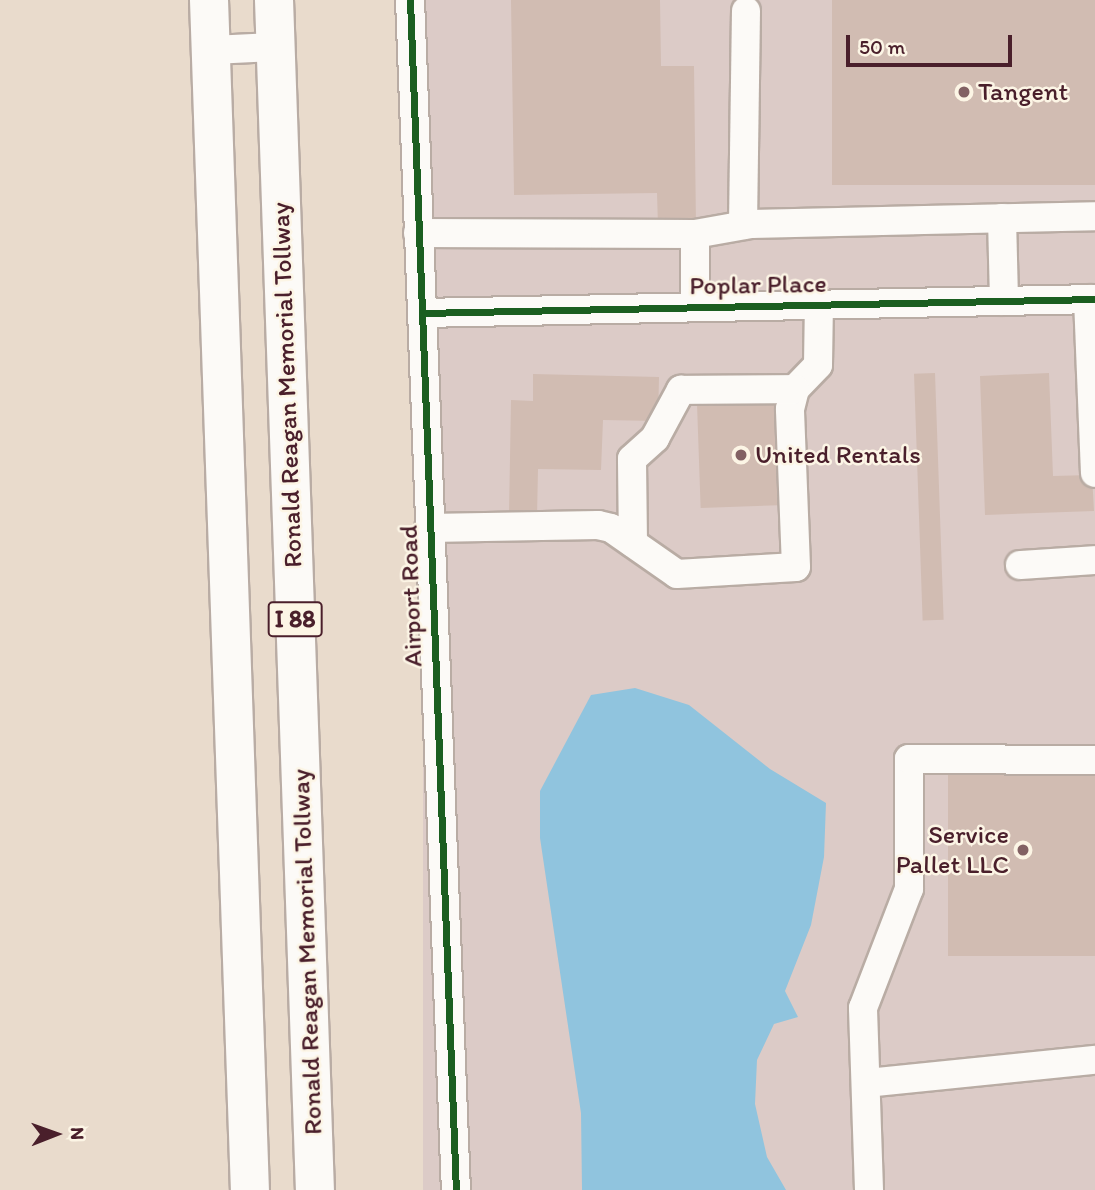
<!DOCTYPE html>
<html>
<head>
<meta charset="utf-8">
<style>
	body { margin:0 }
	#map { position:relative; width:1095px; height:1190px; overflow:hidden; background:#e9dbcc; font-family:Itim,sans-serif }
	div>[style] { position:absolute }
	.industrial>* { inset:0; background:#dccbc7; transform-origin:0 0 }
	.water>* { inset:0; background:#90c4de }
	.building>* { inset:0; background:#d1bcb2; transform-origin:0 0 }
	.roads { filter:drop-shadow(2px 0 #b9aca4) drop-shadow(-2px 0 #b9aca4) drop-shadow(0 2px #b9aca4) drop-shadow(0 -2px #b9aca4) }
	.minor>* { height:28px; margin:-14px; padding:0 14px; transform-origin:14px; border-radius:14px; background:#fcfaf7 }
	.highway>* { height:38px; margin:-19px; padding:0 19px; transform-origin:19px; border-radius:19px; background:#fcfaf7 }
	.cycleway>* { height:7px; margin:-3.5px; padding:0 3.5px; transform-origin:3.5px; border-radius:3.5px; background:#1b5e20 }
	.dots>* { width:19px; height:19px; translate:-50% -50%; box-sizing:border-box; border:4px solid #fcf5e5; border-radius:50% }
	span { translate:-50% -50%; white-space:nowrap; text-align:center; line-height:1.15; -webkit-text-stroke:5px #fcf5e5; paint-order:stroke }
	.shield-label span { padding:2px 5px; background:#fcf5e5; border:2px solid; border-radius:5px; -webkit-text-stroke-width:0 }
	.shield-label { font-size:24px; color:#4a1f2b; font-weight:700 }
	.poi-label { font-size:26px; color:#4a1f2b }
	.left { translate:0 -50%; text-align:left }
	.right { translate:-100% -50%; text-align:right }
	.street-label { font-size:26px; color:#4a1f2b }
	.north { position:absolute; left:21px; top:1099px; width:70px; height:70px; -webkit-text-stroke:5px #fcf5e5; paint-order:stroke; rotate:89deg; font-size:19px; font-weight:700; line-height:28px; text-align:center; color:#4a1f2b }
	.north::after { content:''; display:block; margin:auto; width:24px; height:32px; background:#4a1f2b; clip-path:polygon(50% 0,100% 100%,50% 72%,0 100%) }
	.scale { position:absolute; left:846px; top:35px; width:166px; height:32px; box-sizing:border-box; border:4px solid #4a1f2b; border-top:0; padding-left:9px; font-size:21px; line-height:24px; white-space:nowrap; color:#4a1f2b; -webkit-text-stroke:5px #fcf5e5; paint-order:stroke }
</style>
</head>
<body>
<div id="map">
	<div class="industrial">
		<i style="left:423px;top:0;width:672px;height:1191px"></i>
	</div>
	<div class="water">
		<i style="clip-path:polygon(635px 688px,689px 705px,770px 769px,826px 803px,824px 857px,811px 925px,785px 991px,798px 1017px,774px 1024px,757px 1060px,755px 1104px,767px 1157px,786px 1190px,582px 1190px,581px 1113px,540px 838px,540px 791px,591px 695px)"></i>
	</div>
	<div class="building">
		<i style="clip-path:polygon(511px 0,660px 0,661px 66px,694px 66px,696px 226px,658px 226px,657px 193px,514px 195px)"></i>
		<i style="left:832px;top:0;width:263px;height:185px"></i>
		<i style="left:935px;top:373px;width:247px;height:21px;rotate:88deg"></i>
		<i style="clip-path:polygon(1049px 373px,1053px 476px,1092px 475px,1094px 511px,985px 515px,980px 376px)"></i>
		<i style="clip-path:polygon(533px 374px,659px 377px,658px 421px,603px 420px,601px 470px,538px 469px,537px 517px,509px 516px,511px 400px,533px 401px)"></i>
		<i style="left:782px;top:402px;width:103px;height:85px;rotate:88deg"></i>
		<i style="left:1095px;top:773px;width:183px;height:147px;rotate:90deg"></i>
	</div>
	<div class="roads">
		<div class="minor">
			<i style="left:410px;top:0;width:1191px;rotate:87.79deg"></i>
			<i style="left:211px;top:50px;width:64px;rotate:-2.7deg"></i>
			<i style="left:1002px;top:218px;width:83px;rotate:88.6deg"></i>
			<i style="left:743px;top:225px;width:214px;rotate:-89.2deg"></i>
			<i style="left:418px;top:233px;width:277px;rotate:0.2deg"></i>
			<i style="left:695px;top:234px;width:57px;rotate:-10.1deg"></i>
			<i style="left:751px;top:224px;width:344px;rotate:-1.3deg"></i>
			<i style="left:1088px;top:299px;width:174px;rotate:87.7deg"></i>
			<i style="left:695px;top:307px;width:73px;rotate:-90deg"></i>
			<i style="left:422px;top:313px;width:673px;rotate:-1.19deg"></i>
			<i style="left:429px;top:528px;width:169px;rotate:-1deg"></i>
			<i style="left:598px;top:525px;width:13px;rotate:13deg"></i>
			<i style="left:611px;top:528px;width:80px;rotate:34.9deg"></i>
			<i style="left:677px;top:574px;width:119px;rotate:-3.4deg"></i>
			<i style="left:796px;top:567px;width:158px;rotate:-92.2deg"></i>
			<i style="left:790px;top:409px;width:21px;rotate:-76deg"></i>
			<i style="left:795px;top:389px;width:33px;rotate:-46deg"></i>
			<i style="left:818px;top:365px;width:61px;rotate:-89.1deg"></i>
			<i style="left:633px;top:543px;width:84px;rotate:-90.7deg"></i>
			<i style="left:632px;top:459px;width:31px;rotate:-42deg"></i>
			<i style="left:655px;top:438px;width:55px;rotate:-61.6deg"></i>
			<i style="left:681px;top:390px;width:114px;rotate:-0.5deg"></i>
			<i style="left:1020px;top:565px;width:75px;rotate:-3.8deg"></i>
			<i style="left:867px;top:1083px;width:229px;rotate:-5.8deg"></i>
			<i style="left:869px;top:1190px;width:182px;rotate:-91.9deg"></i>
			<i style="left:863px;top:1008px;width:128px;rotate:-68.9deg"></i>
			<i style="left:909px;top:889px;width:130px;rotate:-90deg"></i>
			<i style="left:909px;top:759px;width:186px;rotate:0.3deg"></i>
		</div>
		<div class="highway">
			<i style="left:209px;top:0;width:1191px;rotate:88.03deg"></i>
			<i style="left:274px;top:0;width:1191px;rotate:88.03deg"></i>
		</div>
	</div>
	<div class="cycleway">
		<i style="left:410px;top:0;width:1191px;rotate:87.79deg"></i>
		<i style="left:422px;top:313px;width:673px;rotate:-1.19deg"></i>
	</div>
	<div class="dots">
		<i style="left:964px;top:92px;background:#826163"></i>
		<i style="left:741px;top:455px;background:#826163"></i>
		<i style="left:1023px;top:850px;background:#826163"></i>
	</div>
	<div class="shield-label">
		<span style="left:295px;top:619px">I 88</span>
	</div>
	<div class="poi-label">
		<span class="left" style="left:978px;top:92px">Tangent</span>
		<span class="left" style="left:755px;top:455px">United Rentals</span>
		<span class="right" style="left:1009px;top:850px">Service<br>Pallet LLC</span>
	</div>
	<div class="street-label">
		<span style="left:758px;top:285px;rotate:-1deg">Poplar Place</span>
		<span style="left:287px;top:385px;rotate:-92deg">Ronald Reagan Memorial Tollway</span>
		<span style="left:411px;top:596px;rotate:-92deg">Airport Road</span>
		<span style="left:307px;top:952px;rotate:-92deg">Ronald Reagan Memorial Tollway</span>
	</div>
	<div class="north">N</div>
	<div class="scale">50 m</div>
</div>
</body>
</html>
